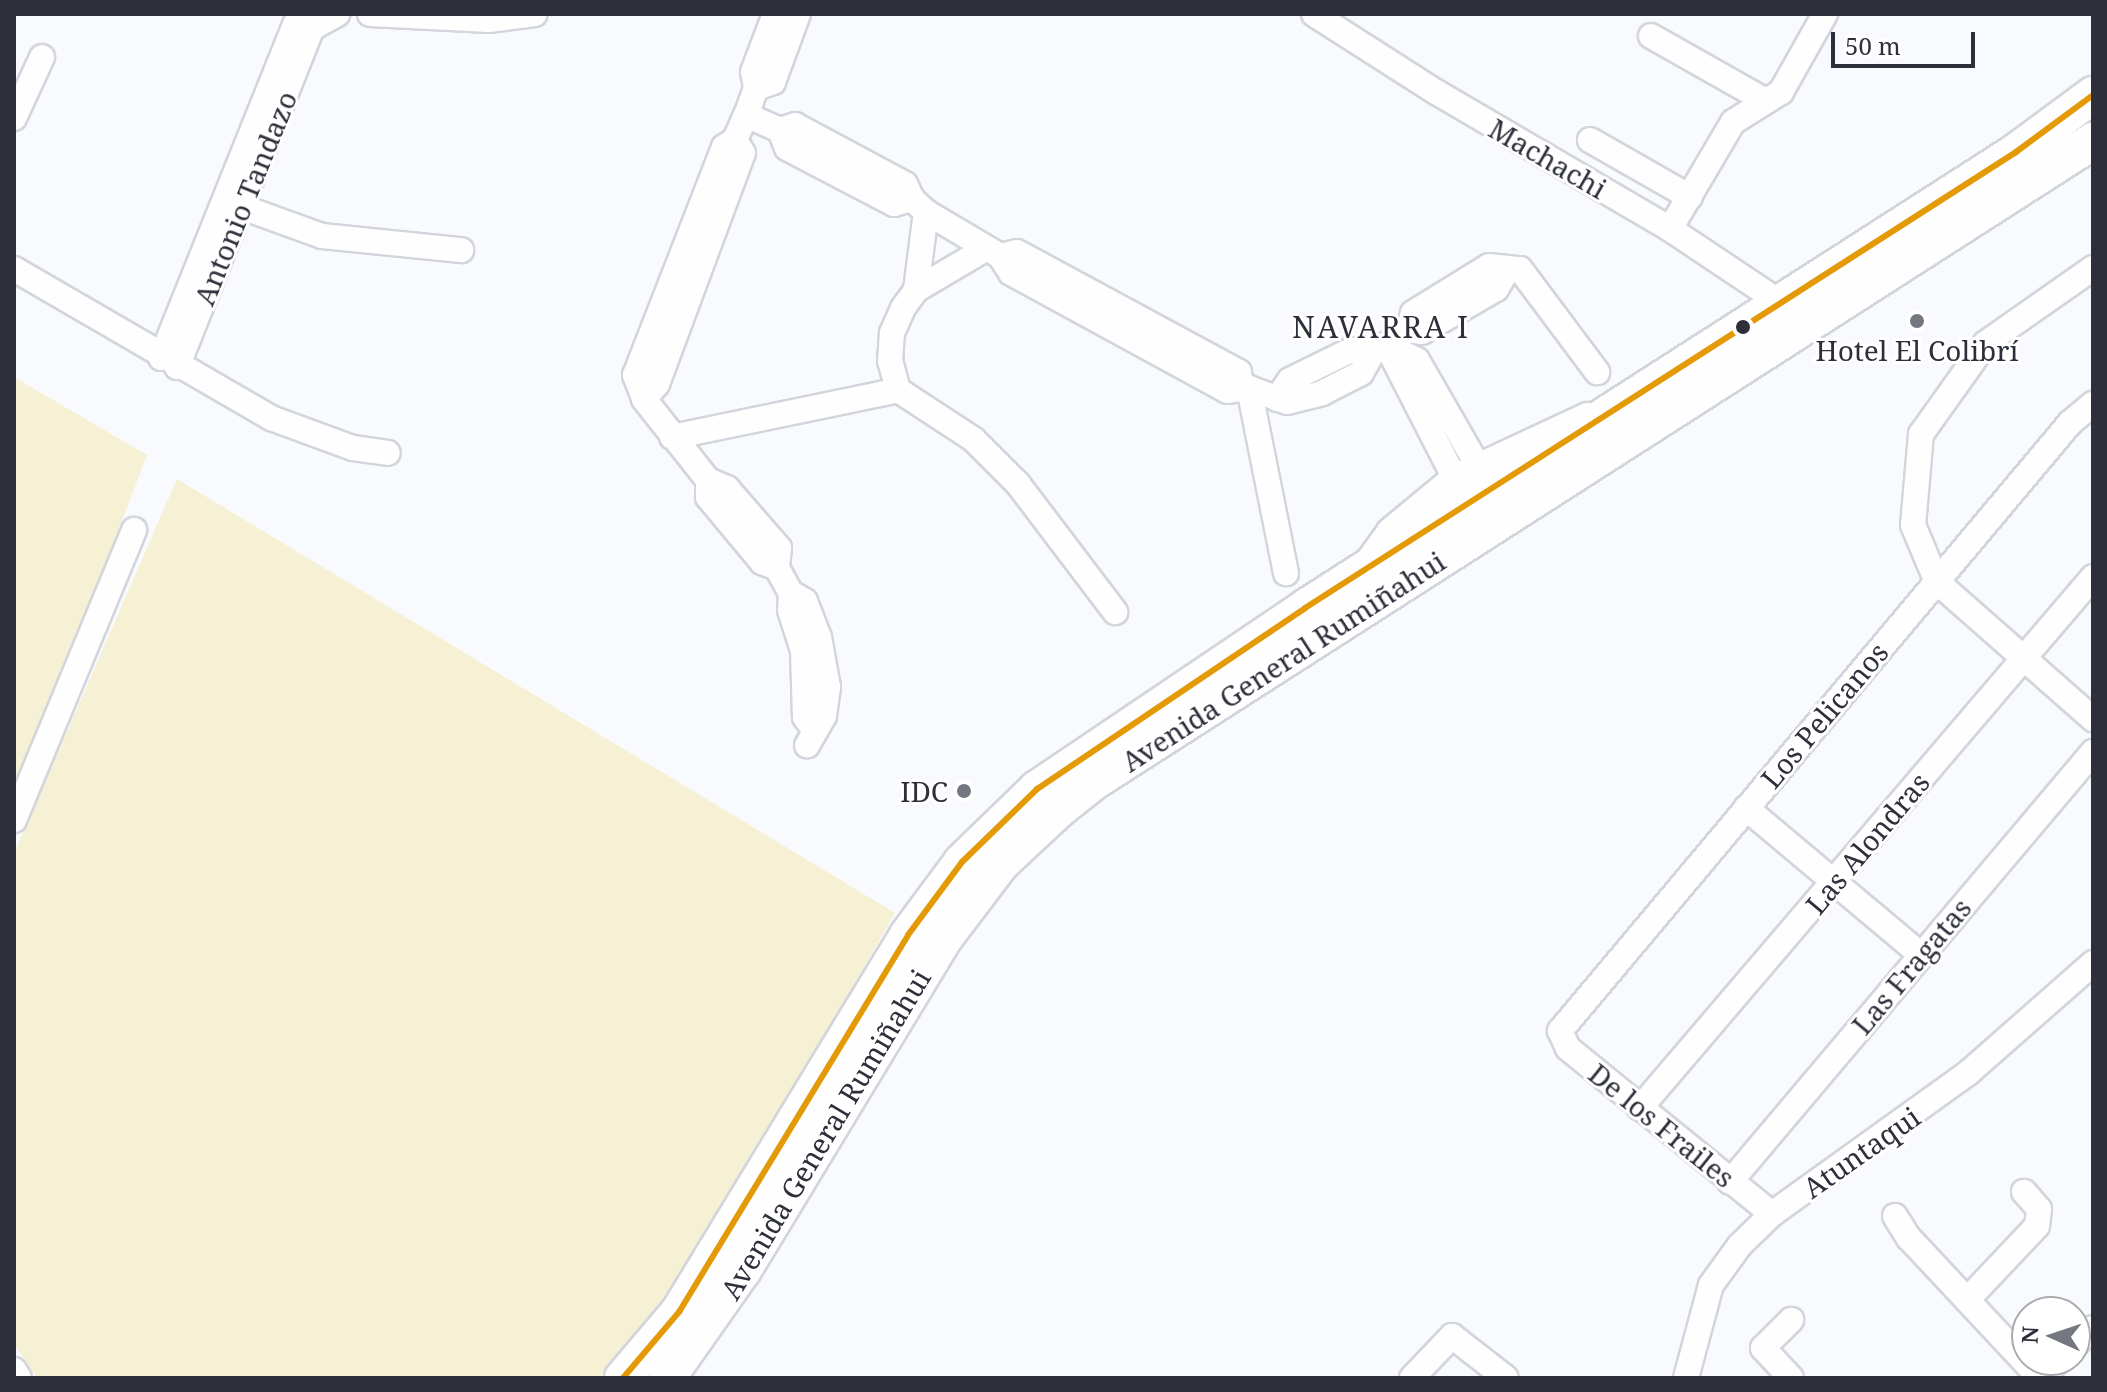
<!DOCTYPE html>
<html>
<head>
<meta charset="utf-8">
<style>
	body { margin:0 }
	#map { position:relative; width:2107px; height:1392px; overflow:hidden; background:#f9fafd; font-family:"Noto Serif",serif }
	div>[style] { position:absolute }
	.green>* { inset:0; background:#f6f1d5 }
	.roads { filter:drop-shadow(2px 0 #d3d5dc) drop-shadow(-2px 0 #d3d5dc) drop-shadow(0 2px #d3d5dc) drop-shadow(0 -2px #d3d5dc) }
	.minor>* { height:24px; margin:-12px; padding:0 12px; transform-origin:12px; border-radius:12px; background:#fefeff }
	.highway>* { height:36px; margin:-18px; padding:0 18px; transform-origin:18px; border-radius:18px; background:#fefeff }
	.bus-1>* { height:6px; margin:-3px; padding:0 3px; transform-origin:3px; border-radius:3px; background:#e39a06 }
	.dots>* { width:22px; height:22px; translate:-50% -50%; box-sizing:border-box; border:4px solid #fff; border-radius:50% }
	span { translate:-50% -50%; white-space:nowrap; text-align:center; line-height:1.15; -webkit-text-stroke:6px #fff; paint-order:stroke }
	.street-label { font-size:28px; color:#2d303b }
	.poi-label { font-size:28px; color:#2d303b }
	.right { translate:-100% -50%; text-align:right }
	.neighbourhood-label { font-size:30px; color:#2d303b; letter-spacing:2px }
	.frame { position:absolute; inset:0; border:16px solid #2d303b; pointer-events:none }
	.north { position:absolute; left:2011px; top:1296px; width:80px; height:80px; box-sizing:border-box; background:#fff; border:2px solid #abacb1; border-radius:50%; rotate:273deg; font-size:22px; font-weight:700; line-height:32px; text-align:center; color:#2d303b }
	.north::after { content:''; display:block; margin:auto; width:28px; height:36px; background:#74777f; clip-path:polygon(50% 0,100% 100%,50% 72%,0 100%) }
	.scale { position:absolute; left:1831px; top:32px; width:144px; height:36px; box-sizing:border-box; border:4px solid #2d303b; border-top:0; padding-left:10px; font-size:24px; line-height:28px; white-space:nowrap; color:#2d303b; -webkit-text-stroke:6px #fff; paint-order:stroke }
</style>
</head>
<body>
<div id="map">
	<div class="green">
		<i style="clip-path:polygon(14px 377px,147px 455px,38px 742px,14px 790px)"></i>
		<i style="clip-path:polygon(177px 479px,895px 913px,729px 1203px,645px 1329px,600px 1378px,37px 1378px,14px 1344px,14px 853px)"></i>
	</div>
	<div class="roads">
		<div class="minor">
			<i style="left:370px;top:14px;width:119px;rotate:2.9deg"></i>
			<i style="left:489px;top:20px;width:46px;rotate:-7.4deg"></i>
			<i style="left:775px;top:14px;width:62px;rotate:110.8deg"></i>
			<i style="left:753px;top:72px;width:16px;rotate:79deg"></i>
			<i style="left:756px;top:88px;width:29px;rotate:110deg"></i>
			<i style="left:746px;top:115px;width:27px;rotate:114deg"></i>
			<i style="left:735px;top:140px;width:13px;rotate:148deg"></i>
			<i style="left:724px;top:147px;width:245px;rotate:111.3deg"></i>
			<i style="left:635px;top:375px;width:26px;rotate:69deg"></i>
			<i style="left:644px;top:399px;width:103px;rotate:51.7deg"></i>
			<i style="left:708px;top:480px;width:21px;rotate:23deg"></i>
			<i style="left:727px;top:488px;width:79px;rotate:49.1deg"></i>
			<i style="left:779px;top:548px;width:20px;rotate:96deg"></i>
			<i style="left:777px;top:568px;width:29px;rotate:61deg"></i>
			<i style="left:791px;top:593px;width:16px;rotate:30deg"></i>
			<i style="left:805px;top:601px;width:39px;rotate:69deg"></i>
			<i style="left:819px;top:637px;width:51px;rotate:79.8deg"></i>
			<i style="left:828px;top:687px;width:29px;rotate:98deg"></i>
			<i style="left:824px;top:716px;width:34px;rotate:120deg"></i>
			<i style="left:1314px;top:14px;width:145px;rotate:32.6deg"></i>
			<i style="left:1436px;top:92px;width:271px;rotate:30.3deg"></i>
			<i style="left:1670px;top:229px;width:133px;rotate:33.7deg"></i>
			<i style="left:298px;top:24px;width:15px;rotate:16deg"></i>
			<i style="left:312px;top:28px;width:29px;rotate:-29deg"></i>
			<i style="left:1651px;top:36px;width:132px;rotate:29.5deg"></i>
			<i style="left:756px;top:88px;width:18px;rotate:-19deg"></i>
			<i style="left:773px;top:82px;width:72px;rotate:-69.8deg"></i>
			<i style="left:746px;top:115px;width:37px;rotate:24deg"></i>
			<i style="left:780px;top:130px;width:16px;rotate:-18deg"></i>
			<i style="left:795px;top:125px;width:125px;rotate:28.2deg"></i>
			<i style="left:905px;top:184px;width:17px;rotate:65deg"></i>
			<i style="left:912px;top:199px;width:19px;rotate:43deg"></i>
			<i style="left:926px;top:212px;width:86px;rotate:30.7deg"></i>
			<i style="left:1000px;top:256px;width:20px;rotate:57deg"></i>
			<i style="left:1011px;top:273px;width:246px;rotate:28.6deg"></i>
			<i style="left:1227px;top:391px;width:22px;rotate:-8deg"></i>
			<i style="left:1249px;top:388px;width:40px;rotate:20.2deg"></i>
			<i style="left:1287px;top:402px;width:36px;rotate:-14deg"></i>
			<i style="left:1322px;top:393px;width:44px;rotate:-27.1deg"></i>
			<i style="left:1361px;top:373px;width:22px;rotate:-60deg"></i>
			<i style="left:1372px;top:354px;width:44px;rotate:-33deg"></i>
			<i style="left:1409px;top:330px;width:13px;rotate:9deg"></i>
			<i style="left:1422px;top:332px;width:86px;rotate:-30.2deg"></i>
			<i style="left:1496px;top:289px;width:23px;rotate:-59deg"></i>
			<i style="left:14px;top:118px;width:67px;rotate:-65.3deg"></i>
			<i style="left:780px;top:130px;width:19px;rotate:69deg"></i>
			<i style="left:787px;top:148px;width:121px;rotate:27.6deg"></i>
			<i style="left:894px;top:204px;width:19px;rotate:-16deg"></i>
			<i style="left:1590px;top:140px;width:115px;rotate:29.7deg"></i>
			<i style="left:228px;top:202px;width:100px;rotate:19.9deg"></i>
			<i style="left:322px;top:236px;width:140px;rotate:5.8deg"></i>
			<i style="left:1670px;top:229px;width:124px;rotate:-59.5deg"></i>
			<i style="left:1733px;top:122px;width:57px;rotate:-32deg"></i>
			<i style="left:1781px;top:92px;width:90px;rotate:-60.6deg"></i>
			<i style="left:1000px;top:256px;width:17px;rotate:-13deg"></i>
			<i style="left:1017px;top:252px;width:252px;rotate:28.4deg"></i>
			<i style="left:1239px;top:372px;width:15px;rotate:82deg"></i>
			<i style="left:2093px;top:268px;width:131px;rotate:145deg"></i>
			<i style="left:1986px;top:343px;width:112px;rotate:125.5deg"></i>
			<i style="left:1921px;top:434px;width:91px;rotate:95deg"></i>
			<i style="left:1913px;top:525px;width:62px;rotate:67.2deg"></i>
			<i style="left:1937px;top:582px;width:208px;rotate:41.3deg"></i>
			<i style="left:14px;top:269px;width:297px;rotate:30.1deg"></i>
			<i style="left:271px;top:418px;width:87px;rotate:20.1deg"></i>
			<i style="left:353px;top:448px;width:35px;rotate:8deg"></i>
			<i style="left:916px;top:290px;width:79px;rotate:-82.7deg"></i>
			<i style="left:1409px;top:330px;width:17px;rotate:-77deg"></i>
			<i style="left:1413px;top:313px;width:89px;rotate:-31.7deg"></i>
			<i style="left:1489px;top:266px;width:31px;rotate:6deg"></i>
			<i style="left:1520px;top:269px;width:129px;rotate:53.2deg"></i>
			<i style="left:1387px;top:346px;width:33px;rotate:25deg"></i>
			<i style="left:1417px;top:360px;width:122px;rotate:60.1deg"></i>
			<i style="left:1387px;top:346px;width:147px;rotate:62.9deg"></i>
			<i style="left:161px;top:358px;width:361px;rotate:-68.1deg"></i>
			<i style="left:177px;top:367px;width:365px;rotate:-68.3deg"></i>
			<i style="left:1249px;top:388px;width:189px;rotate:78.7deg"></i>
			<i style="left:898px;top:390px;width:30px;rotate:-105deg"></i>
			<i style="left:890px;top:361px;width:28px;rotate:-86deg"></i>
			<i style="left:892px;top:333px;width:27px;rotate:-66deg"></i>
			<i style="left:903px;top:308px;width:22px;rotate:-54deg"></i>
			<i style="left:916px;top:290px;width:82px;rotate:-30.6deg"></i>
			<i style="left:644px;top:399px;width:20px;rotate:-49deg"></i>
			<i style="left:657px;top:384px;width:246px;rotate:-69.6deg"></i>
			<i style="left:743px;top:153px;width:15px;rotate:-122deg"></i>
			<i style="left:1277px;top:399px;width:23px;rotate:-56deg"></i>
			<i style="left:1290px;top:380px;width:68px;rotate:-26.2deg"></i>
			<i style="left:1351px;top:350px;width:21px;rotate:11deg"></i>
			<i style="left:672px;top:437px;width:231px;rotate:-11.7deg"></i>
			<i style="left:898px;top:390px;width:90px;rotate:33.2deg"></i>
			<i style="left:973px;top:439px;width:64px;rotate:45deg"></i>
			<i style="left:1018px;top:484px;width:161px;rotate:52.8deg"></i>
			<i style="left:708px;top:480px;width:17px;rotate:90deg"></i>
			<i style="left:708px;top:497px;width:85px;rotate:50.3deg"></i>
			<i style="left:762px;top:562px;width:16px;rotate:22deg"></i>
			<i style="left:1369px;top:559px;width:34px;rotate:-54deg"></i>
			<i style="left:1389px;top:531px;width:85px;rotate:-39.7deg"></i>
			<i style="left:1454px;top:477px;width:147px;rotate:-25deg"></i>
			<i style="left:791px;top:593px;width:17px;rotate:93deg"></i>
			<i style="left:790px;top:610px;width:43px;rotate:72.4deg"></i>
			<i style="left:803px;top:651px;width:66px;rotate:88.3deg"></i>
			<i style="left:805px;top:717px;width:14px;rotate:54deg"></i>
			<i style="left:1746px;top:808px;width:229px;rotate:40deg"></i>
			<i style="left:14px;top:820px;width:314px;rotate:-67.5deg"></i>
			<i style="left:1640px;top:1108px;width:698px;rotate:-49.53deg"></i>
			<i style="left:1730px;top:1182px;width:563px;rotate:-49.83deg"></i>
			<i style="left:1772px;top:1214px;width:263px;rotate:-140.9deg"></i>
			<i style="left:1568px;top:1048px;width:19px;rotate:-115deg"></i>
			<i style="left:1560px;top:1031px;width:794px;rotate:-50.01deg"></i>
			<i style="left:2070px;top:423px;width:30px;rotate:-40deg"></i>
			<i style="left:1895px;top:1216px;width:26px;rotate:58deg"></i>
			<i style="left:1909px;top:1238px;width:192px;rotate:46.9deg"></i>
			<i style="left:2040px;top:1378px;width:26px;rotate:-43deg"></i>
			<i style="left:1968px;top:1299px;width:100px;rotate:-46.6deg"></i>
			<i style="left:2037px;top:1226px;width:17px;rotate:-83deg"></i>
			<i style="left:2039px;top:1209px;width:23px;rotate:-131deg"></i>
			<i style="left:2075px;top:1345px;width:25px;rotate:-43deg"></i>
			<i style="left:14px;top:1370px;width:9px;rotate:58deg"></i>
			<i style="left:1412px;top:1378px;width:58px;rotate:-46.4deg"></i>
			<i style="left:1452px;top:1336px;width:68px;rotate:37.9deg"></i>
			<i style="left:1686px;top:1378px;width:96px;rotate:-75deg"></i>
			<i style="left:1711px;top:1285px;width:49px;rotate:-54.1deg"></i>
			<i style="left:1740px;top:1245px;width:45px;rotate:-44.1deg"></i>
			<i style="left:1772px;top:1214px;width:241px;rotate:-35.7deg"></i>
			<i style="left:1968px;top:1073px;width:167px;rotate:-41.3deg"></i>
			<i style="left:1791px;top:1378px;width:41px;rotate:-133deg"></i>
			<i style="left:1763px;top:1348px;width:40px;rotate:-45deg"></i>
		</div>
		<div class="highway">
			<i style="left:623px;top:1378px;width:87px;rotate:-49.7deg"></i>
			<i style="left:679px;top:1312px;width:441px;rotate:-58.7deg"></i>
			<i style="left:908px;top:935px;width:91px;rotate:-53.5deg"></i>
			<i style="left:962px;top:862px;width:105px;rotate:-44.2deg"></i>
			<i style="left:1037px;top:789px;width:323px;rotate:-34deg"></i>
			<i style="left:1305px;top:608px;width:845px;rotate:-32.67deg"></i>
			<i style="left:2016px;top:152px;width:96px;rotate:-36.5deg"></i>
			<i style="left:667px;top:1378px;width:132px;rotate:-54.9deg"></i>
			<i style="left:743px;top:1270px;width:389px;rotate:-58.8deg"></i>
			<i style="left:945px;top:937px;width:93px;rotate:-52.9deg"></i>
			<i style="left:1001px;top:863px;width:78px;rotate:-42.9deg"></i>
			<i style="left:1058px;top:810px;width:45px;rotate:-38.7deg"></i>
			<i style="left:1093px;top:782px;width:1188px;rotate:-32.66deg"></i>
		</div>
	</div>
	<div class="bus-1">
		<i style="left:623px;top:1378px;width:87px;rotate:-49.7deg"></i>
		<i style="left:679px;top:1312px;width:441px;rotate:-58.7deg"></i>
		<i style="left:908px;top:935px;width:91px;rotate:-53.5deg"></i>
		<i style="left:962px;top:862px;width:105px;rotate:-44.2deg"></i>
		<i style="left:1037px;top:789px;width:323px;rotate:-34deg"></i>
		<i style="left:1305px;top:608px;width:845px;rotate:-32.67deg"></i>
		<i style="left:2016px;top:152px;width:96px;rotate:-36.5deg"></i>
	</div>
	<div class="dots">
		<i style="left:1917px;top:321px;background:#74777f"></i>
		<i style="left:1743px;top:327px;background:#2d303b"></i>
		<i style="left:964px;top:791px;background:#74777f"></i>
	</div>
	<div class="street-label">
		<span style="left:1548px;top:158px;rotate:30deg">Machachi</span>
		<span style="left:245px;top:198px;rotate:-68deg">Antonio Tandazo</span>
		<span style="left:1283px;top:661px;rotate:-33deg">Avenida General Rumiñahui</span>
		<span style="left:1824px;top:715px;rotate:-50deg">Los Pelicanos</span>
		<span style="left:1867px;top:843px;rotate:-50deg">Las Alondras</span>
		<span style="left:1911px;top:966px;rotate:-50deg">Las Fragatas</span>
		<span style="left:1662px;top:1125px;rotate:39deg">De los Frailes</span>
		<span style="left:825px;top:1134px;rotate:-59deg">Avenida General Rumiñahui</span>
		<span style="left:1861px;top:1152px;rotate:-35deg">Atuntaqui</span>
	</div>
	<div class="poi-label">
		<span style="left:1917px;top:350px">Hotel El Colibrí</span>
		<span class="right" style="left:948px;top:791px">IDC</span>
	</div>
	<div class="neighbourhood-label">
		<span style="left:1381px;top:327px">NAVARRA I</span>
	</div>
	<div class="frame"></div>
	<div class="north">N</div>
	<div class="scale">50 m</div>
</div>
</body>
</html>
